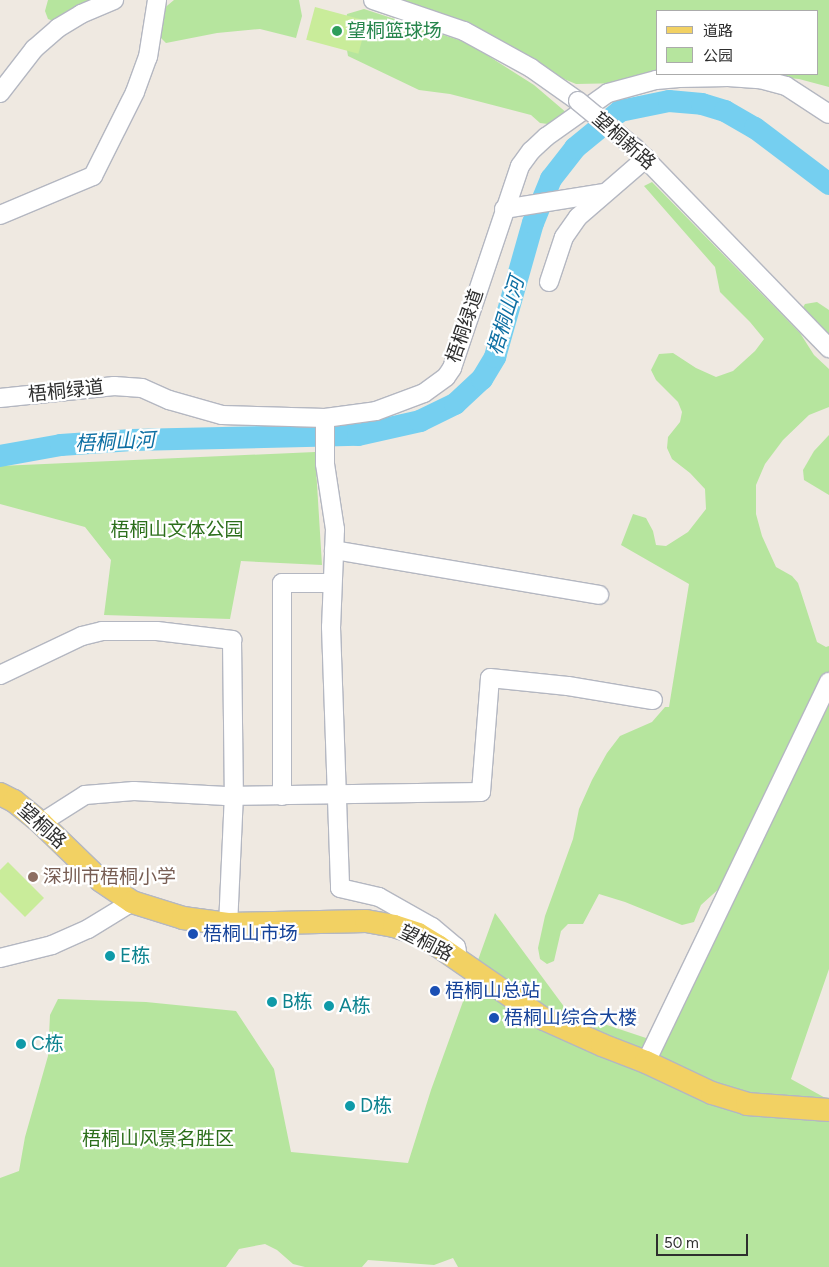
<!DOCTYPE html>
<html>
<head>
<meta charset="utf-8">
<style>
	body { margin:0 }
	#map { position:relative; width:829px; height:1267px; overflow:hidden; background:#efe9e1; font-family:Figtree,"Noto Sans SC",sans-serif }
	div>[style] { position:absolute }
	.green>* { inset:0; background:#b6e59e }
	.pitch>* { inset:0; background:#c9ec9a; transform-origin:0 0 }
	.river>* { height:22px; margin:-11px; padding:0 11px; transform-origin:11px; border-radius:11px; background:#75cff0 }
	.roads { filter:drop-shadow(1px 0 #b4b7c1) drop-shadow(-1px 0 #b4b7c1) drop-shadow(0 1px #b4b7c1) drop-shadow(0 -1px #b4b7c1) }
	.minor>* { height:18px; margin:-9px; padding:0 9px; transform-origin:9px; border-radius:9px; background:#fff }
	.major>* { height:22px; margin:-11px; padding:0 11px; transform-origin:11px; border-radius:11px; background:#f2d163 }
	.bridges { filter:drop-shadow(1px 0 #b4b7c1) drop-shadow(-1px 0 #b4b7c1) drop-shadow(0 1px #b4b7c1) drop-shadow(0 -1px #b4b7c1) }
	.minor-bridge>* { height:18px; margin:-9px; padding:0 9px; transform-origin:9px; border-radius:9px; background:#fff }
	.dots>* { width:14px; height:14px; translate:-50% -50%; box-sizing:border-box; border:2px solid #fff; border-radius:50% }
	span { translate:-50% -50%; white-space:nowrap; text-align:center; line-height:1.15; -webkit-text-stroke:4.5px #fff; paint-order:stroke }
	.leisure-label { font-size:19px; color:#27864d }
	.left { translate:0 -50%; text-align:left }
	.street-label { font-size:19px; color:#2e2e2e }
	.park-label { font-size:19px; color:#2c6e1b }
	.education-label { font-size:19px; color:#785e54 }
	.transit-label { font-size:19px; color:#164399 }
	.culture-label { font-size:19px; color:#0d838f }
	.water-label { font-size:20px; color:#0d6fa3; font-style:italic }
	.legend { position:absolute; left:656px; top:10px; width:162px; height:65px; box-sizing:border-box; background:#fff; border:1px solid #ababab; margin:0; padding:6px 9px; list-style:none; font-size:15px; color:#2e2e2e }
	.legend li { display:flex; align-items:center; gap:10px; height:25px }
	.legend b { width:25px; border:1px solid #ababab }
	.scale { position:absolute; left:656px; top:1234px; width:92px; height:22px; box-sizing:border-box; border:2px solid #2e2e2e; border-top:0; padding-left:6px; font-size:15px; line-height:18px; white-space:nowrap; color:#2e2e2e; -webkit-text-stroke:4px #fff; paint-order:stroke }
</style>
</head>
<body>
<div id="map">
	<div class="green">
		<i style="clip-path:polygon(48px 0,106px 0,56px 22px,48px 19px,45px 11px)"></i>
		<i style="clip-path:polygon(174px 0,299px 0,302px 16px,296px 38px,260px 29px,217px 33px,166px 43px,161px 38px,159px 32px,162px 10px)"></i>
		<i style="clip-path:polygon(382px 0,829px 0,829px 87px,799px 79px,746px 74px,818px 74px,818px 11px,658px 11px,658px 74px,626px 83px,576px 84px,547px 72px,441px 14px)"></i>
		<i style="clip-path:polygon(364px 9px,468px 43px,534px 85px,568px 114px,561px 120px,548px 124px,540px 123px,531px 115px,450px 94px,419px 90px,348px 56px,344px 33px,347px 14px)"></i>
		<i style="clip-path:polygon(652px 182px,800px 333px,814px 355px,829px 369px,829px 407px,809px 415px,783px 440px,765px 464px,756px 485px,756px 514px,762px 536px,776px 567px,792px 576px,798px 583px,817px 642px,826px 647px,829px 646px,829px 676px,722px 886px,701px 905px,694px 922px,682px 925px,625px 902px,599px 894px,583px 924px,568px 924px,561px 931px,554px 961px,547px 964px,540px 959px,538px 948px,545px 916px,573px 839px,579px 809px,592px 780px,607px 753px,620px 736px,652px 722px,665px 707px,669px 707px,689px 584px,621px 545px,633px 514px,646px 518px,653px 531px,656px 545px,666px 546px,688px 532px,706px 509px,705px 489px,690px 473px,672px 459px,667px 448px,668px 437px,680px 422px,682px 412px,678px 402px,656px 380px,651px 370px,659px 354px,673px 353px,696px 368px,716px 377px,733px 371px,755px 351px,764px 339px,750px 322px,720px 292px,715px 267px,644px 186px)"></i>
		<i style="clip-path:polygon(817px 302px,829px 310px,829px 344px,799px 314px,805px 304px)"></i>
		<i style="clip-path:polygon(829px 435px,829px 495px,804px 480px,803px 470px,814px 451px)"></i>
		<i style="clip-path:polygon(315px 452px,322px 565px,241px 561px,230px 619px,104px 615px,111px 560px,85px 527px,0 504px,0 466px)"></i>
		<i style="clip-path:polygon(829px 697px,829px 969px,791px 1079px,829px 1100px,829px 1267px,458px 1267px,453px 1258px,434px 1265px,368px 1260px,362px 1267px,305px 1267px,293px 1264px,277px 1250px,265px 1244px,239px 1249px,226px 1267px,0 1267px,0 1178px,19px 1171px,25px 1137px,48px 1056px,50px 1015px,58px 999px,146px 1002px,236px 1011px,274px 1069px,291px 1152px,408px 1163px,431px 1090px,495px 913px,568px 1012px,661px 1043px)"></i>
	</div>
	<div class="pitch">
		<i style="left:315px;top:7px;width:54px;height:34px;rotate:15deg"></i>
		<i style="clip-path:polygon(8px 862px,44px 898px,25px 917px,0 892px,0 870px)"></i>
	</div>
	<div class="river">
		<i style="left:0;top:456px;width:62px;rotate:-10.2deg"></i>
		<i style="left:61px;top:445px;width:71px;rotate:-4deg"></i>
		<i style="left:132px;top:440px;width:226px;rotate:-1.3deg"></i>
		<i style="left:358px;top:435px;width:64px;rotate:-12.7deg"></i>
		<i style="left:420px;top:421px;width:39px;rotate:-26deg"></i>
		<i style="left:455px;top:404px;width:37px;rotate:-43deg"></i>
		<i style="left:482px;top:379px;width:26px;rotate:-59deg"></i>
		<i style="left:495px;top:357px;width:139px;rotate:-74.2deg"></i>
		<i style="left:533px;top:223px;width:48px;rotate:-67.8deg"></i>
		<i style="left:551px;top:179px;width:39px;rotate:-52deg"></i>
		<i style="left:575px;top:148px;width:58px;rotate:-39.4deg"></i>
		<i style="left:620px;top:111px;width:50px;rotate:-11.5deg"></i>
		<i style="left:669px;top:101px;width:33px;rotate:5deg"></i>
		<i style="left:702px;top:104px;width:24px;rotate:17deg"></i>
		<i style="left:725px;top:111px;width:34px;rotate:30deg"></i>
		<i style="left:755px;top:128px;width:93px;rotate:37.1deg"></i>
	</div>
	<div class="roads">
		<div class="minor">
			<i style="left:373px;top:0;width:96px;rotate:18.8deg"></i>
			<i style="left:464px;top:31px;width:77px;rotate:28.9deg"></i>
			<i style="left:531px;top:68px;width:57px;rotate:35.1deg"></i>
			<i style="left:0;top:93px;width:56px;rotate:-52.3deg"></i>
			<i style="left:34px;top:49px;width:32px;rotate:-41deg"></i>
			<i style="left:58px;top:28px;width:27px;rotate:-31deg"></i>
			<i style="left:81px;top:14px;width:36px;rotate:-23deg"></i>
			<i style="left:635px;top:148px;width:279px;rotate:45.9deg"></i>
			<i style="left:504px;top:209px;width:100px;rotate:-9.2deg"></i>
			<i style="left:0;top:215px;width:101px;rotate:-22.8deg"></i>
			<i style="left:93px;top:176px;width:94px;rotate:-63.4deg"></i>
			<i style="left:135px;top:92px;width:37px;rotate:-70deg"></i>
			<i style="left:148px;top:57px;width:58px;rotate:-81deg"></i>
			<i style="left:549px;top:282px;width:47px;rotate:-71.6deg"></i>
			<i style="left:564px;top:237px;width:24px;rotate:-55deg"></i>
			<i style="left:578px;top:217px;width:90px;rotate:-40.9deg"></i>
			<i style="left:0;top:398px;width:115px;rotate:-6deg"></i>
			<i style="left:114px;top:386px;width:28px;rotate:4deg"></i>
			<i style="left:142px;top:388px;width:30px;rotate:24deg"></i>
			<i style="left:169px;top:400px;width:55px;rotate:15.8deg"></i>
			<i style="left:222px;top:415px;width:103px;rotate:1.7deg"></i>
			<i style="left:325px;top:418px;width:51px;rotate:-7.8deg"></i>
			<i style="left:376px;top:411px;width:51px;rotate:-20.6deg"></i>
			<i style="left:424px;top:393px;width:27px;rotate:-36deg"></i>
			<i style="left:446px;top:377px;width:11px;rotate:-56deg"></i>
			<i style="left:452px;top:368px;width:213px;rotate:-71.4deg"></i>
			<i style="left:520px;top:166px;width:19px;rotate:-54deg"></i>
			<i style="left:531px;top:151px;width:21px;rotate:-43deg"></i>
			<i style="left:546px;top:137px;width:76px;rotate:-35.4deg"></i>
			<i style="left:608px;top:93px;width:50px;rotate:-15.2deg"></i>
			<i style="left:656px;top:80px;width:23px;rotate:-5deg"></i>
			<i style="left:679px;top:78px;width:49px;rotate:-1.2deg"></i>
			<i style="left:728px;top:77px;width:32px;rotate:4deg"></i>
			<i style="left:760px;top:79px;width:27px;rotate:15deg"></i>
			<i style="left:786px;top:86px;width:51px;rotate:33.1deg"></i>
			<i style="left:325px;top:418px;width:46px;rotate:90deg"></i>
			<i style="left:325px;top:464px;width:66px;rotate:81.3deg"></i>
			<i style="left:335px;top:529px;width:98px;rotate:92.3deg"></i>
			<i style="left:331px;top:627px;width:261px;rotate:88deg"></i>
			<i style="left:340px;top:888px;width:40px;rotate:13deg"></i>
			<i style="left:379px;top:897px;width:61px;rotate:29.5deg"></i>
			<i style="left:432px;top:927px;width:31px;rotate:40deg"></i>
			<i style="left:456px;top:947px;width:4px;rotate:76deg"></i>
			<i style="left:334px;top:550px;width:269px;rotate:9.6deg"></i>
			<i style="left:0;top:675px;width:91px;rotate:-25.4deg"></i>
			<i style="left:82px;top:636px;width:21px;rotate:-14deg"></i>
			<i style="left:102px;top:631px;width:55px"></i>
			<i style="left:157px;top:631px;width:76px;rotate:6.8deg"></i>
			<i style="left:232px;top:640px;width:154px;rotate:89.3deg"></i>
			<i style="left:234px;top:794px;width:130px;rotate:92.6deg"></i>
			<i style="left:282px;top:796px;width:213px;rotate:-90deg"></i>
			<i style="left:282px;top:583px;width:50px"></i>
			<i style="left:41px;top:823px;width:52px;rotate:-32.5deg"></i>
			<i style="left:85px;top:795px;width:49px;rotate:-4.7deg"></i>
			<i style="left:134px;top:791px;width:92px;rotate:3.1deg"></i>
			<i style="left:226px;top:796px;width:255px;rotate:-0.9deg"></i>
			<i style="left:481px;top:792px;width:114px;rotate:-85.5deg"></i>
			<i style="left:490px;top:678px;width:78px;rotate:5.9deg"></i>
			<i style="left:568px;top:686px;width:86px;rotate:9.4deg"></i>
			<i style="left:0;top:958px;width:54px;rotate:-14deg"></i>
			<i style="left:52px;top:945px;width:39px;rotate:-24deg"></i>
			<i style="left:88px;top:929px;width:52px;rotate:-31.5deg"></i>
			<i style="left:646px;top:1062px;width:422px;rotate:-64.3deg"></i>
		</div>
		<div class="major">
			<i style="left:0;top:794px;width:16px;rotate:27deg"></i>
			<i style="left:14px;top:801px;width:35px;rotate:39deg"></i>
			<i style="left:41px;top:823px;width:83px;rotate:44deg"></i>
			<i style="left:101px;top:881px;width:37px;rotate:34deg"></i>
			<i style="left:132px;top:902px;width:53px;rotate:17.4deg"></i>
			<i style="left:183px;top:918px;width:45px;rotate:7.6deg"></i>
			<i style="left:228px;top:924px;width:138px;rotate:-1.2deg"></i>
			<i style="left:366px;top:921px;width:28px;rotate:10deg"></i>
			<i style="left:394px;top:926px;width:25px;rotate:18deg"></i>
			<i style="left:418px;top:934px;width:23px;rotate:31deg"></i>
			<i style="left:438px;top:946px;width:129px;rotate:34.6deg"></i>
			<i style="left:544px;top:1019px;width:64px;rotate:24.1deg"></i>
			<i style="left:602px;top:1045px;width:47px;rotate:21.1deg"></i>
			<i style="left:646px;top:1062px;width:73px;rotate:25.2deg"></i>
			<i style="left:712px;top:1093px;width:37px;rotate:17deg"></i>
			<i style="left:747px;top:1104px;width:82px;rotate:4.2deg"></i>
		</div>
	</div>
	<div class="bridges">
		<div class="minor-bridge">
			<i style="left:578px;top:101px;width:74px;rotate:39.5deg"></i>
		</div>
	</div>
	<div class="dots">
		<i style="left:337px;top:31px;background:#2e9e5b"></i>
		<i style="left:33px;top:877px;background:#8d6e63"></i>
		<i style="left:193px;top:934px;background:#1a4fb4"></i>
		<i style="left:110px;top:956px;background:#0f9aa8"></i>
		<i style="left:435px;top:991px;background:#1a4fb4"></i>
		<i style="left:272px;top:1002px;background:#0f9aa8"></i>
		<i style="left:329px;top:1006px;background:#0f9aa8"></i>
		<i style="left:494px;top:1018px;background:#1a4fb4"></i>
		<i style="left:21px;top:1044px;background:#0f9aa8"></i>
		<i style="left:350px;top:1106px;background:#0f9aa8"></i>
	</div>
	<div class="leisure-label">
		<span class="left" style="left:347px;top:31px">望桐篮球场</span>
	</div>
	<div class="street-label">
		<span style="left:624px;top:141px;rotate:41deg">望桐新路</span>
		<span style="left:465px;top:326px;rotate:-71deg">梧桐绿道</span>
		<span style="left:66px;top:391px;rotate:-6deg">梧桐绿道</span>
		<span style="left:42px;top:826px;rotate:42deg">望桐路</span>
		<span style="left:426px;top:943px;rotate:27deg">望桐路</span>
	</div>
	<div class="park-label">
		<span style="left:177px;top:530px">梧桐山文体公园</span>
		<span style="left:158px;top:1139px">梧桐山风景名胜区</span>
	</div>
	<div class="education-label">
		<span class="left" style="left:43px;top:877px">深圳市梧桐小学</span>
	</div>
	<div class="transit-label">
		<span class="left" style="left:203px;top:934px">梧桐山市场</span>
		<span class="left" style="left:445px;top:991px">梧桐山总站</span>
		<span class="left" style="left:504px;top:1018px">梧桐山综合大楼</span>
	</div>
	<div class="culture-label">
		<span class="left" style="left:120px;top:956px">E栋</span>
		<span class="left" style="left:282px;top:1002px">B栋</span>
		<span class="left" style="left:339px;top:1006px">A栋</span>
		<span class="left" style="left:31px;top:1044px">C栋</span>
		<span class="left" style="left:360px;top:1106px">D栋</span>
	</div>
	<div class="water-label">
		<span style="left:506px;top:316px;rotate:-73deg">梧桐山河</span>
		<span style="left:115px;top:442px;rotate:-3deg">梧桐山河</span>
	</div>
	<ul class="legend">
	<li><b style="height:6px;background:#f2d163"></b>道路</li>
	<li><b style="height:14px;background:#b6e59e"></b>公园</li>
	</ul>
	<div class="scale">50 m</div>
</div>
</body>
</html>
